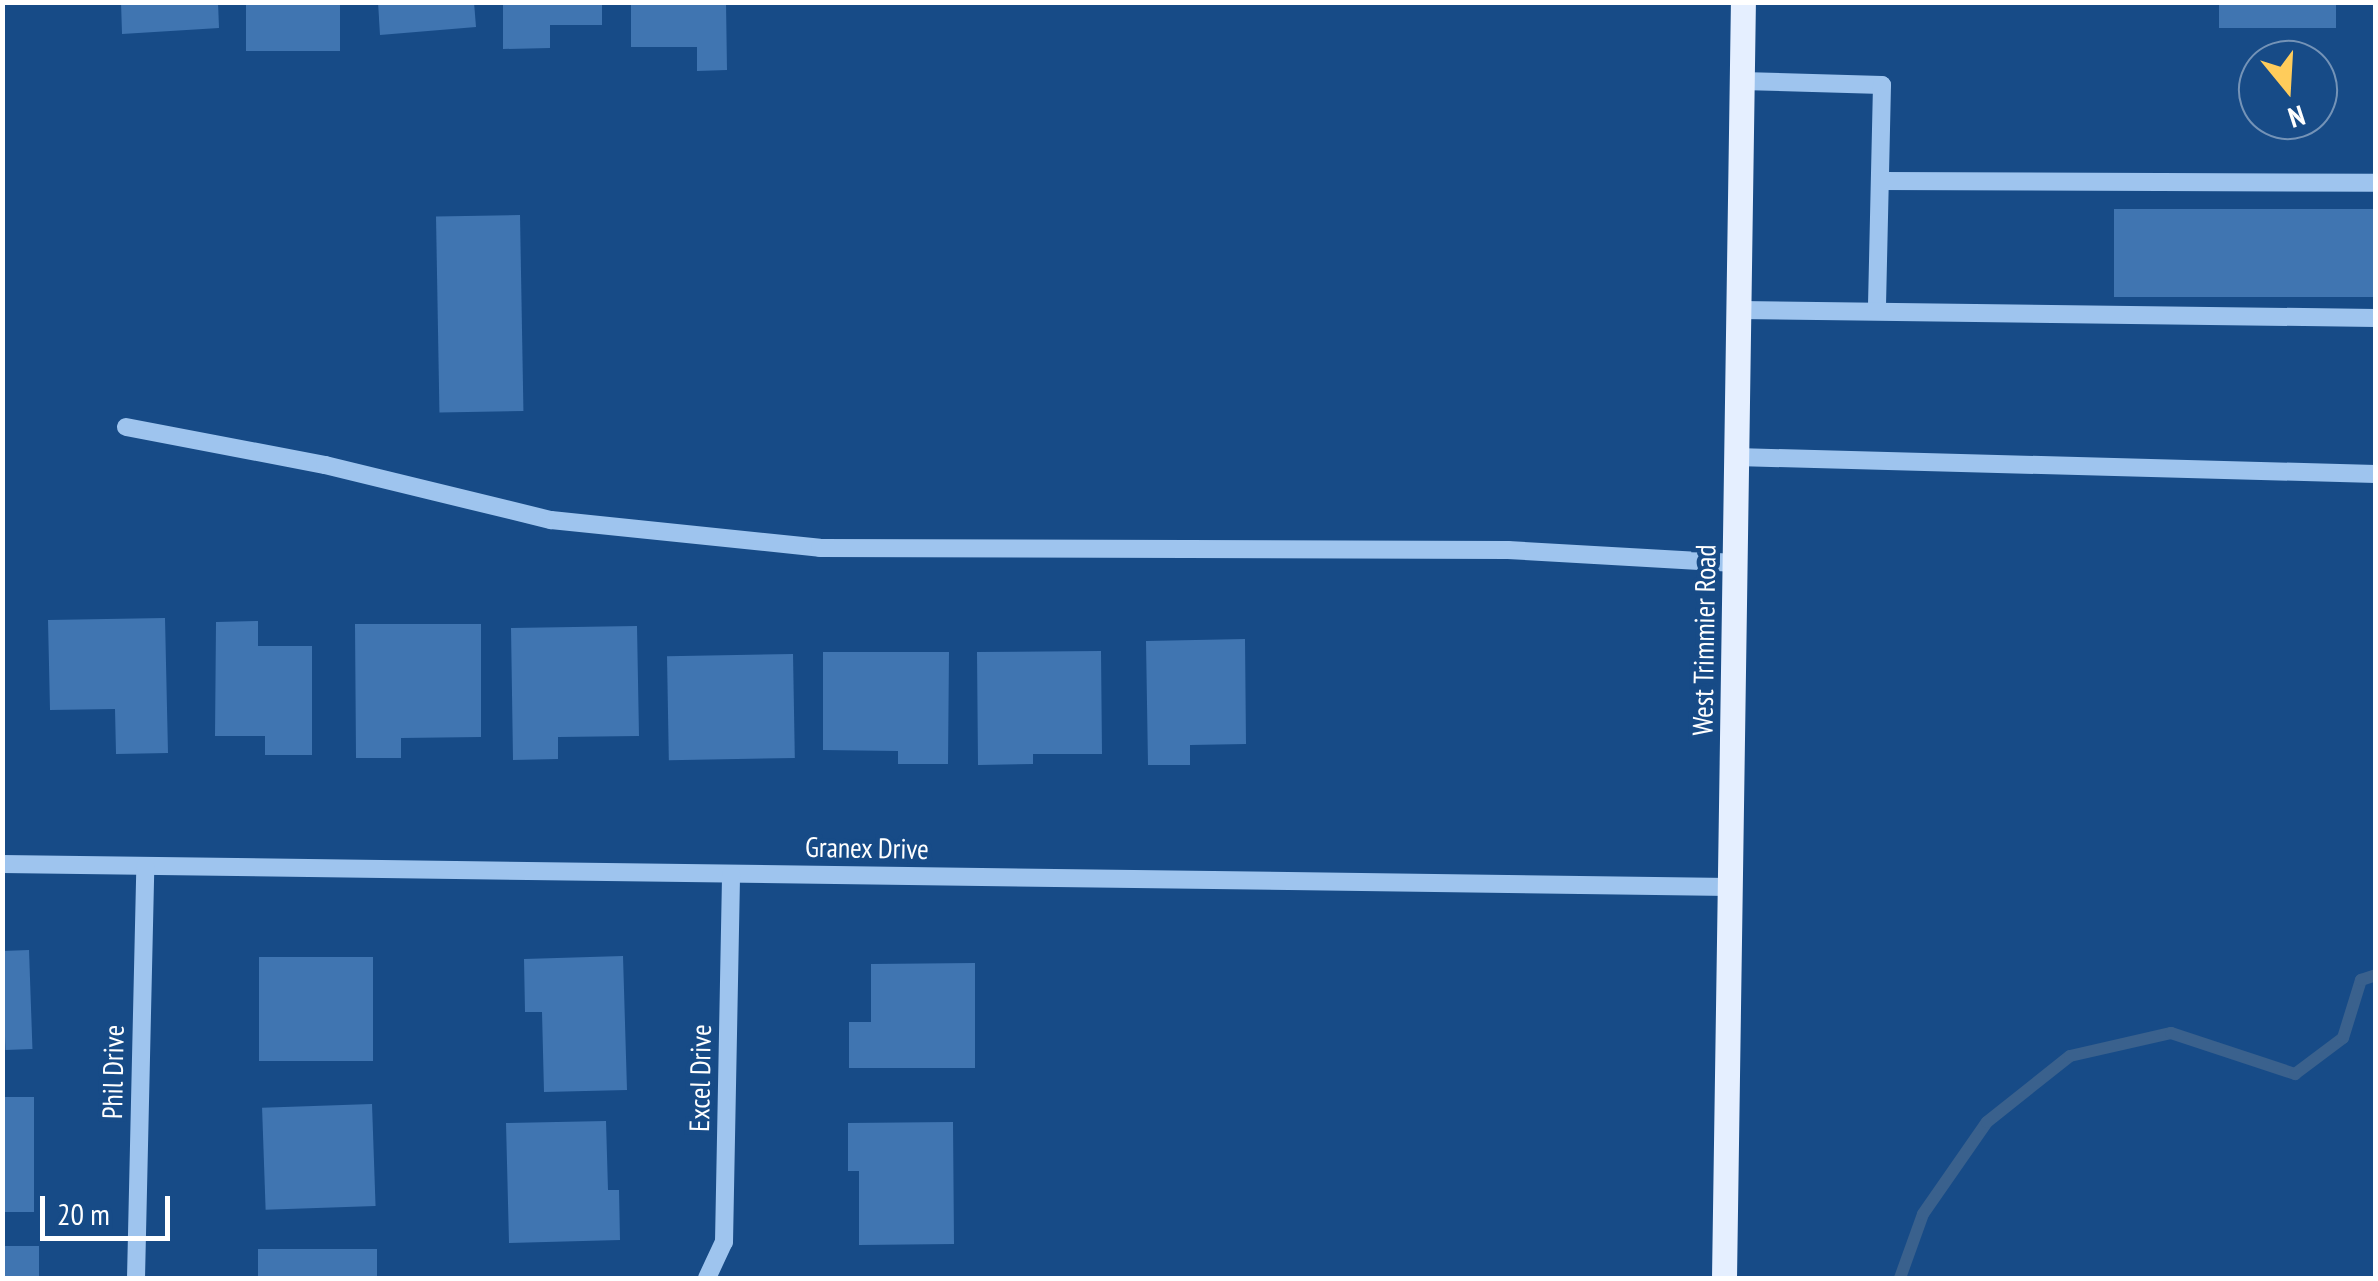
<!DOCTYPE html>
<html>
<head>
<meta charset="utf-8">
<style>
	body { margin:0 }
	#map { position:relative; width:2378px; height:1281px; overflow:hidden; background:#174b87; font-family:"PT Sans Narrow",sans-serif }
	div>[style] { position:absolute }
	.stream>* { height:12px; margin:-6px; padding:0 6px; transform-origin:6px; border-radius:6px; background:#3a618d }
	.building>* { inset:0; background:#4075b1; transform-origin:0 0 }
	.minor>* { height:18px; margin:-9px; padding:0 9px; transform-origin:9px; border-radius:9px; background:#9ec4ee }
	.major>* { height:25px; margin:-12.5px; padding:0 12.5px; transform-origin:12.5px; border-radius:12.5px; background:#e5efff }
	span { translate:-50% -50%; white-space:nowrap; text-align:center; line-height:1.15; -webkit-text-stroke:9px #174b87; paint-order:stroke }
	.street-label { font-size:28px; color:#fff }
	.frame { position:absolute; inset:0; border:5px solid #fff; pointer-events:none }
	.north { position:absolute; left:2238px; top:40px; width:100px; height:100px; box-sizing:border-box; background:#174b87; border:2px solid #7493b7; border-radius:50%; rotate:162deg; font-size:28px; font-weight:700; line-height:40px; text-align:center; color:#fff }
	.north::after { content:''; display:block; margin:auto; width:35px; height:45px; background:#ffcc5b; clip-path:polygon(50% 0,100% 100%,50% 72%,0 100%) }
	.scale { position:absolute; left:40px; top:1196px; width:130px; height:45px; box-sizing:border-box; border:5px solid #fff; border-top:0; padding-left:12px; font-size:30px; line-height:35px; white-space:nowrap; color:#fff; -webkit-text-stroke:8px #174b87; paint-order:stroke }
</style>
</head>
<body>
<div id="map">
	<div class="stream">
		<i style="left:1900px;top:1278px;width:68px;rotate:-70.2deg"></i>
		<i style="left:1923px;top:1214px;width:112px;rotate:-55.2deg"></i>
		<i style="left:1987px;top:1122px;width:106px;rotate:-38.5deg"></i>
		<i style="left:2070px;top:1056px;width:104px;rotate:-12.8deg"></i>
		<i style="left:2171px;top:1033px;width:131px;rotate:18.3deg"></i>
		<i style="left:2295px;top:1074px;width:60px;rotate:-36.9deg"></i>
		<i style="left:2343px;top:1038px;width:61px;rotate:-72.8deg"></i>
		<i style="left:2361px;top:980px;width:16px;rotate:-18deg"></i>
	</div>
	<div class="building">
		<i style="clip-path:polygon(121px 2px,218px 2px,219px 28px,122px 34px)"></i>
		<i style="left:246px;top:2px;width:94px;height:49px"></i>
		<i style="clip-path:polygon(378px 2px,474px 2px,476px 27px,380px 35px)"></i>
		<i style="clip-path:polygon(503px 2px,602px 2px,602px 25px,550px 25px,550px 48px,503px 49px)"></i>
		<i style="clip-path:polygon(631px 2px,726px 2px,727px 70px,697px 71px,697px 47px,631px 47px)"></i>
		<i style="left:2219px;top:2px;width:117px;height:26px"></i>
		<i style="left:2376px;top:209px;width:88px;height:262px;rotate:90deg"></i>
		<i style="left:520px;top:215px;width:196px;height:84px;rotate:89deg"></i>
		<i style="clip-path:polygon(165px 618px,168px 753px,116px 754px,115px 709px,50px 710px,48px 620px)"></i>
		<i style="clip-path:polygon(258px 621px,258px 646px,312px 646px,312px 755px,265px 755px,265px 736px,215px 736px,216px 622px)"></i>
		<i style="clip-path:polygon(355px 624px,481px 624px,481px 737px,401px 738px,401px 758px,356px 758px)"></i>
		<i style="clip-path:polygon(637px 626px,639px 736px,558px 737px,558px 759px,513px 760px,511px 628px)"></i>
		<i style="clip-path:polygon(1245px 639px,1246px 744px,1190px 745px,1190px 765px,1148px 765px,1146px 641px)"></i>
		<i style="clip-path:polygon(1101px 651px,1102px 754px,1033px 754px,1033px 764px,978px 765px,977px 652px)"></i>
		<i style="clip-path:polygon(823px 652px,949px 652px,948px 764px,898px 764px,898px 751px,823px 750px)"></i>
		<i style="left:793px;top:654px;width:104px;height:126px;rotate:89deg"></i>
		<i style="left:29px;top:950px;width:99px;height:27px;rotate:88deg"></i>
		<i style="clip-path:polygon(623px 956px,627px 1090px,544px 1092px,542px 1012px,525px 1012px,524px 959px)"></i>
		<i style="left:373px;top:957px;width:104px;height:114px;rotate:90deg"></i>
		<i style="clip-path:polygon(975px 963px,975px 1068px,849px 1068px,849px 1022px,871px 1022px,871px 964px)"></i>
		<i style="left:34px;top:1097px;width:115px;height:32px;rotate:90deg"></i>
		<i style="left:372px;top:1104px;width:102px;height:110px;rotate:88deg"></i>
		<i style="clip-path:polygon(606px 1121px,608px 1190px,619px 1190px,620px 1240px,509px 1243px,506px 1123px)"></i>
		<i style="clip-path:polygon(953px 1122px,954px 1244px,859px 1245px,859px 1171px,848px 1171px,848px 1123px)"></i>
		<i style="left:39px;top:1246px;width:32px;height:37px;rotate:90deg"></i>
		<i style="left:377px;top:1249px;width:29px;height:119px;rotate:90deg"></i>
	</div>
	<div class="minor">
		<i style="left:1742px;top:81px;width:140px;rotate:1.6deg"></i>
		<i style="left:1882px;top:85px;width:226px;rotate:91.3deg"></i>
		<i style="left:1880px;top:181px;width:496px;rotate:0.2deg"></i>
		<i style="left:1739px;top:310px;width:637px;rotate:0.72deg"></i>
		<i style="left:126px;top:427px;width:203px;rotate:10.8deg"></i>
		<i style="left:325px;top:465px;width:233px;rotate:13.7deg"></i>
		<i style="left:551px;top:520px;width:270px;rotate:5.9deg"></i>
		<i style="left:820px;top:548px;width:688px;rotate:0.17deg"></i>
		<i style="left:1508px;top:550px;width:227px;rotate:3.3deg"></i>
		<i style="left:1736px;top:457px;width:640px;rotate:1.52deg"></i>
		<i style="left:2px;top:864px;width:1728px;rotate:0.76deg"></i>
		<i style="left:136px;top:1278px;width:412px;rotate:-88.7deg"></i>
		<i style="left:707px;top:1278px;width:40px;rotate:-65deg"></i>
		<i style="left:724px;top:1242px;width:368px;rotate:-88.9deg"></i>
	</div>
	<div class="major">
		<i style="left:1724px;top:1278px;width:1276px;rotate:-89.15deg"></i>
	</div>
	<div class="street-label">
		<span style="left:1704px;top:640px;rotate:-89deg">West Trimmier Road</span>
		<span style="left:867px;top:848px;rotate:1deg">Granex Drive</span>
		<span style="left:113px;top:1072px;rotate:-89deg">Phil Drive</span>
		<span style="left:700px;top:1078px;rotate:-89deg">Excel Drive</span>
	</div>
	<div class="frame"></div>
	<div class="north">N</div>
	<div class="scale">20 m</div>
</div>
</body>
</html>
